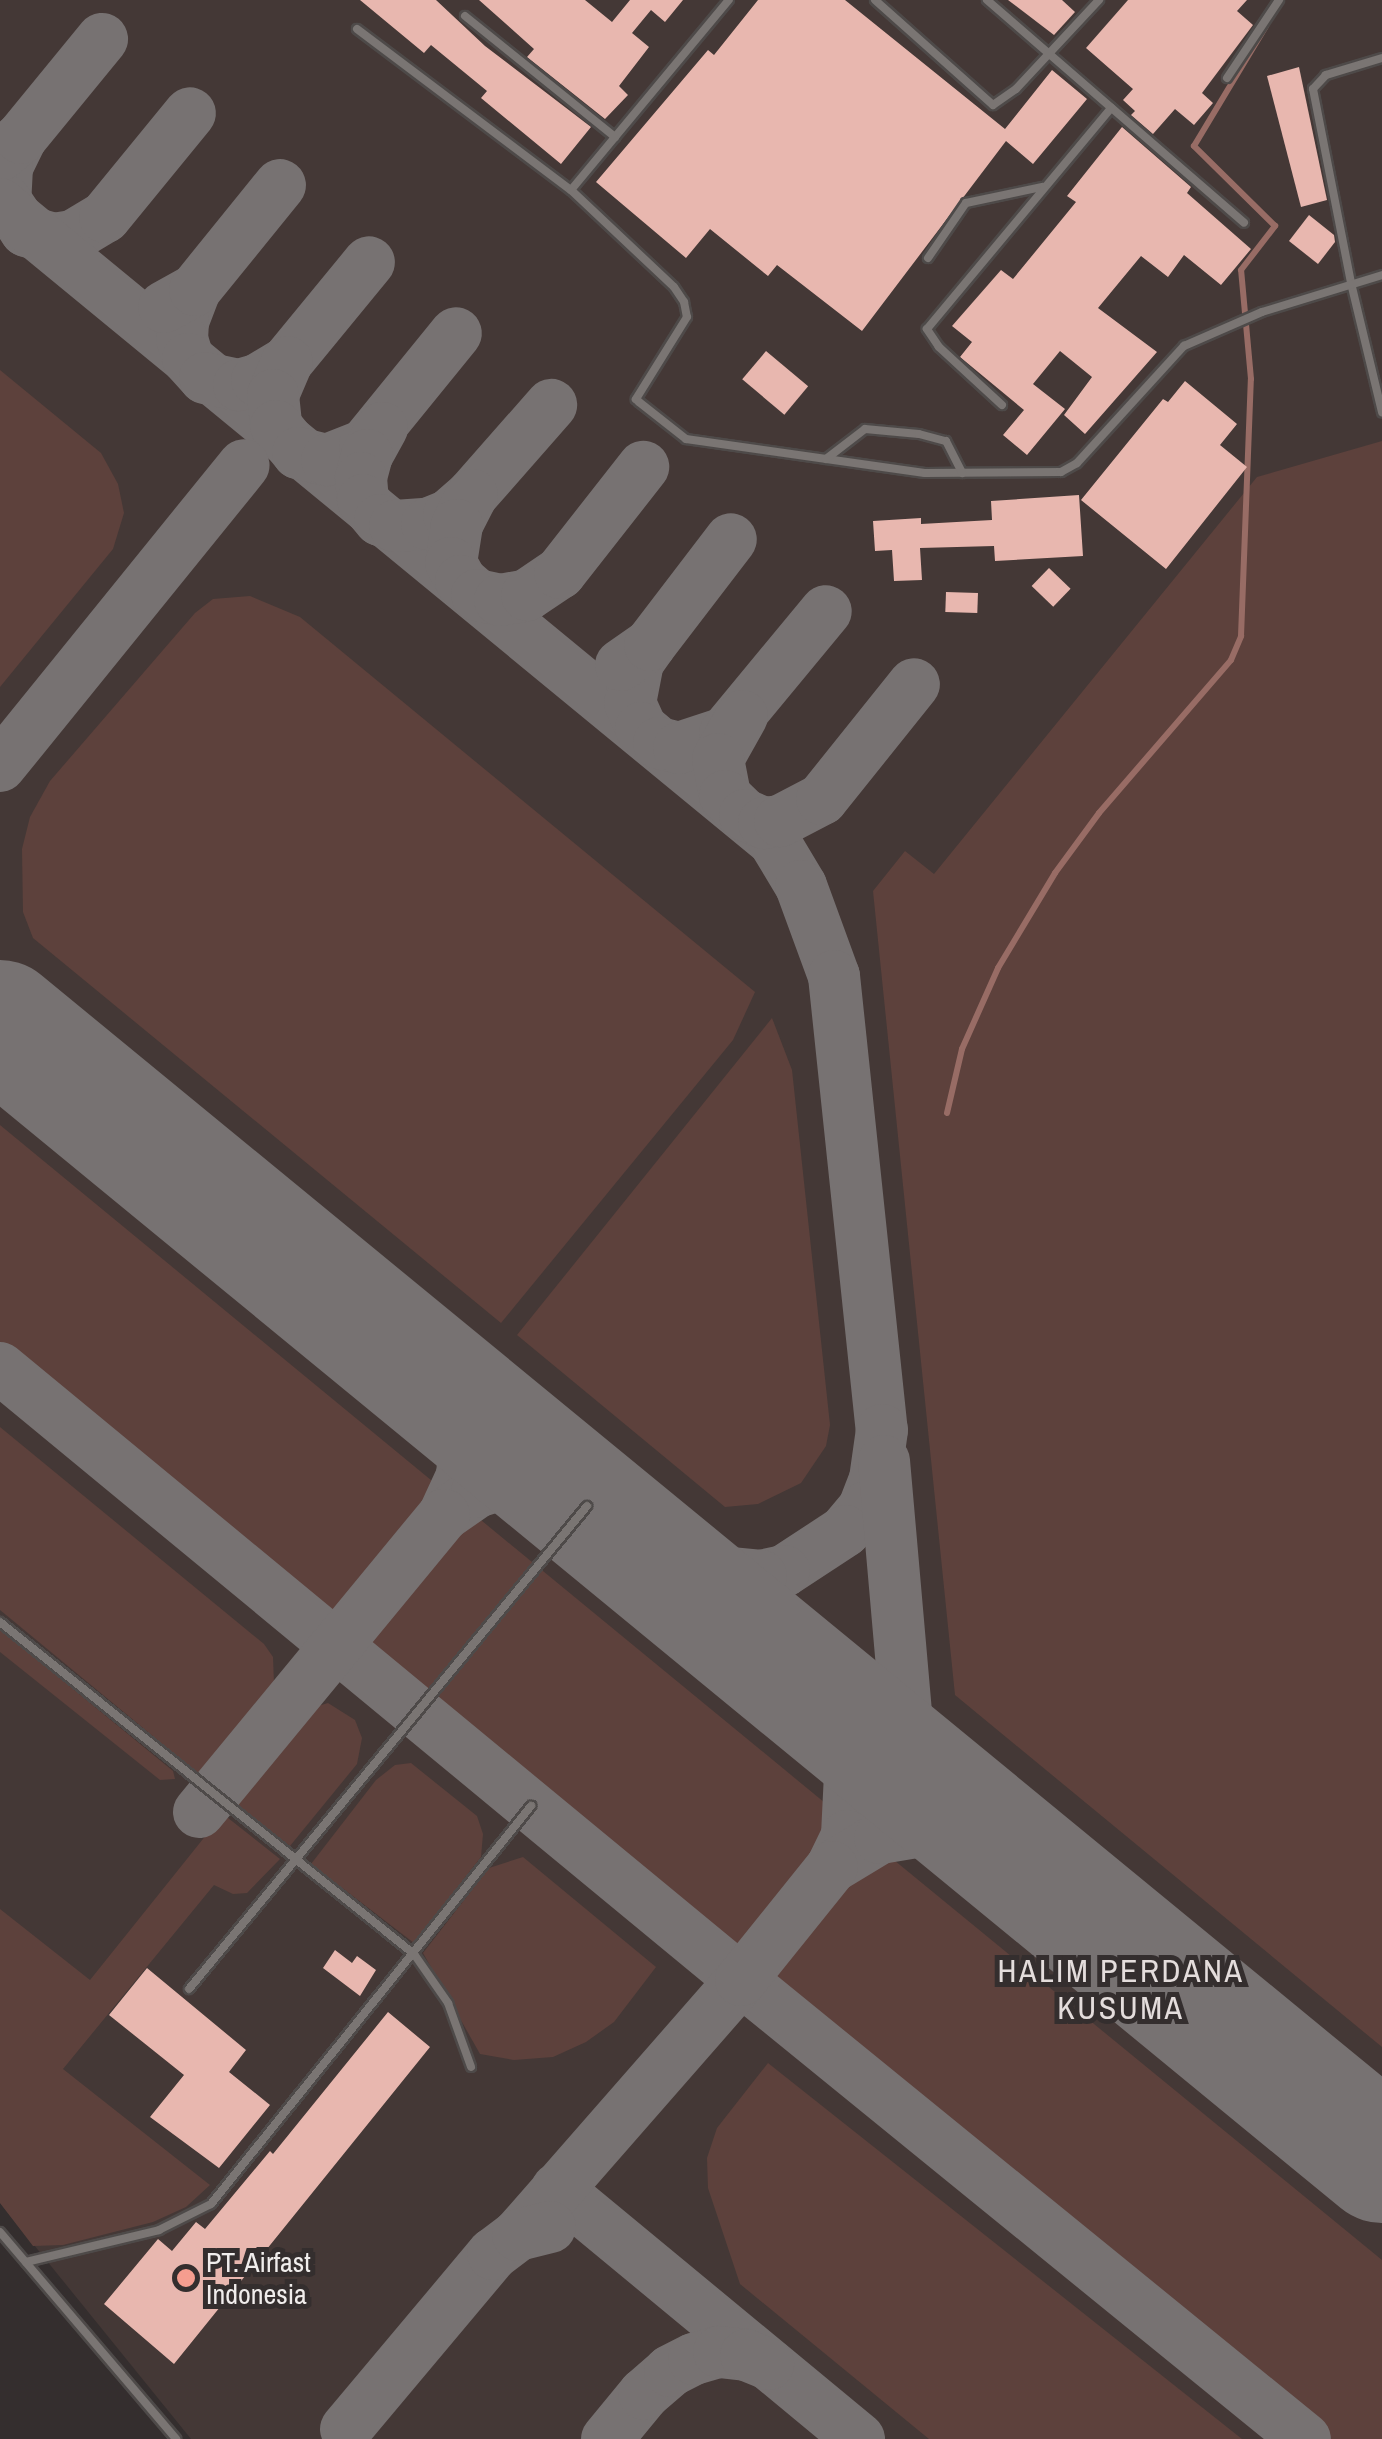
<!DOCTYPE html>
<html>
<head>
<meta charset="utf-8">
<style>
	body { margin:0 }
	#map { position:relative; width:1382px; height:2439px; overflow:hidden; background:#342e2e; font-family:"Archivo Narrow",sans-serif }
	div>[style] { position:absolute }
	.built>* { inset:0; background:#443836 }
	.green>* { inset:0; background:#5d413c }
	.stream>* { height:6px; margin:-3px; padding:0 3px; transform-origin:3px; border-radius:3px; background:#986c65 }
	.taxiway>* { height:52px; margin:-26px; padding:0 26px; transform-origin:26px; border-radius:26px; background:#777272 }
	.runway>* { height:128px; margin:-64px; padding:0 64px; transform-origin:64px; border-radius:64px; background:#777272 }
	.building>* { inset:0; background:#e8b7af; transform-origin:0 0 }
	.roads { filter:drop-shadow(2px 0 #4e4a49) drop-shadow(-2px 0 #4e4a49) drop-shadow(0 2px #4e4a49) drop-shadow(0 -2px #4e4a49) }
	.service>* { height:8px; margin:-4px; padding:0 4px; transform-origin:4px; border-radius:4px; background:#7a7573 }
	.dots>* { width:28px; height:28px; translate:-50% -50%; box-sizing:border-box; border:5px solid #342e2e; border-radius:50% }
	span { translate:-50% -50%; white-space:nowrap; text-align:center; line-height:1.15; -webkit-text-stroke:10px #342e2e; paint-order:stroke }
	.poi-label { font-size:28px; color:#f0edec }
	.left { translate:0 -50%; text-align:left }
	.quarter-label { font-size:32px; color:#e4dddc; letter-spacing:2.5px }
</style>
</head>
<body>
<div id="map">
	<div class="built">
		<i style="clip-path:polygon(0 0,1382px 0,1382px 2439px,191px 2439px,0 2203px)"></i>
	</div>
	<div class="green">
		<i style="clip-path:polygon(0 370px,101px 453px,118px 484px,124px 513px,113px 549px,0 687px)"></i>
		<i style="clip-path:polygon(1382px 441px,1382px 2047px,955px 1695px,873px 891px,905px 851px,934px 874px,1257px 477px)"></i>
		<i style="clip-path:polygon(250px 596px,300px 617px,755px 992px,733px 1040px,501px 1323px,33px 938px,23px 912px,22px 849px,30px 817px,50px 781px,195px 613px,213px 599px)"></i>
		<i style="clip-path:polygon(772px 1018px,792px 1070px,830px 1425px,826px 1446px,801px 1483px,758px 1504px,725px 1507px,517px 1335px)"></i>
		<i style="clip-path:polygon(0 1125px,454px 1499px,447px 1512px,459px 1502px,847px 1821px,847px 1836px,834px 1866px,872px 1842px,1382px 2260px,1382px 2439px,1305px 2439px,741px 1980px,0 1368px)"></i>
		<i style="clip-path:polygon(0 1427px,264px 1644px,273px 1657px,274px 1684px,200px 1775px,0 1610px)"></i>
		<i style="clip-path:polygon(0 1629px,173px 1771px,175px 1779px,160px 1780px,0 1652px)"></i>
		<i style="clip-path:polygon(328px 1703px,355px 1720px,362px 1738px,357px 1764px,290px 1846px,237px 1805px,315px 1707px)"></i>
		<i style="clip-path:polygon(411px 1763px,477px 1816px,483px 1834px,481px 1857px,414px 1943px,311px 1864px,376px 1780px,395px 1765px)"></i>
		<i style="clip-path:polygon(223px 1814px,280px 1859px,247px 1893px,233px 1894px,214px 1885px,63px 2069px,210px 2185px,186px 2207px,153px 2222px,63px 2245px,33px 2246px,0 2203px,0 1909px,90px 1980px)"></i>
		<i style="clip-path:polygon(523px 1857px,656px 1967px,614px 2022px,586px 2042px,553px 2057px,514px 2060px,480px 2054px,423px 1953px,489px 1868px)"></i>
		<i style="clip-path:polygon(768px 2063px,1242px 2439px,929px 2439px,740px 2284px,708px 2188px,707px 2158px,717px 2128px)"></i>
	</div>
	<div class="stream">
		<i style="left:947px;top:1113px;width:66px;rotate:-76.8deg"></i>
		<i style="left:962px;top:1049px;width:89px;rotate:-66deg"></i>
		<i style="left:998px;top:968px;width:111px;rotate:-59deg"></i>
		<i style="left:1055px;top:873px;width:74px;rotate:-53.7deg"></i>
		<i style="left:1099px;top:813px;width:202px;rotate:-49.2deg"></i>
		<i style="left:1231px;top:660px;width:26px;rotate:-67deg"></i>
		<i style="left:1241px;top:636px;width:257px;rotate:-87.8deg"></i>
		<i style="left:1251px;top:379px;width:109px;rotate:-95.2deg"></i>
		<i style="left:1241px;top:270px;width:56px;rotate:-52.3deg"></i>
		<i style="left:1275px;top:226px;width:114px;rotate:-135.4deg"></i>
		<i style="left:1194px;top:146px;width:140px;rotate:-59deg"></i>
	</div>
	<div class="taxiway">
		<i style="left:21px;top:138px;width:32px;rotate:116deg"></i>
		<i style="left:7px;top:167px;width:33px;rotate:93deg"></i>
		<i style="left:5px;top:200px;width:37px;rotate:56deg"></i>
		<i style="left:26px;top:231px;width:29px;rotate:16deg"></i>
		<i style="left:54px;top:239px;width:19px;rotate:-9deg"></i>
		<i style="left:73px;top:236px;width:37px;rotate:-31deg"></i>
		<i style="left:105px;top:217px;width:134px;rotate:-50.7deg"></i>
		<i style="left:0;top:155px;width:27px;rotate:-39deg"></i>
		<i style="left:21px;top:138px;width:128px;rotate:-50.7deg"></i>
		<i style="left:0;top:204px;width:1002px;rotate:39.45deg"></i>
		<i style="left:774px;top:841px;width:52px;rotate:59deg"></i>
		<i style="left:801px;top:886px;width:96px;rotate:69.9deg"></i>
		<i style="left:834px;top:976px;width:457px;rotate:84deg"></i>
		<i style="left:882px;top:1430px;width:49px;rotate:98.1deg"></i>
		<i style="left:875px;top:1479px;width:31px;rotate:111deg"></i>
		<i style="left:864px;top:1508px;width:30px;rotate:130deg"></i>
		<i style="left:845px;top:1531px;width:73px;rotate:146.7deg"></i>
		<i style="left:784px;top:1571px;width:24px;rotate:168deg"></i>
		<i style="left:761px;top:1576px;width:73px;rotate:-174.5deg"></i>
		<i style="left:688px;top:1569px;width:73px;rotate:-153.1deg"></i>
		<i style="left:195px;top:290px;width:33px;rotate:111deg"></i>
		<i style="left:183px;top:321px;width:18px;rotate:93deg"></i>
		<i style="left:182px;top:339px;width:21px;rotate:73deg"></i>
		<i style="left:188px;top:359px;width:25px;rotate:48deg"></i>
		<i style="left:205px;top:378px;width:35px;rotate:12deg"></i>
		<i style="left:239px;top:385px;width:19px;rotate:-16deg"></i>
		<i style="left:257px;top:380px;width:35px;rotate:-31deg"></i>
		<i style="left:287px;top:362px;width:129px;rotate:-50.6deg"></i>
		<i style="left:164px;top:307px;width:35px;rotate:-29deg"></i>
		<i style="left:195px;top:290px;width:135px;rotate:-51deg"></i>
		<i style="left:287px;top:362px;width:36px;rotate:113deg"></i>
		<i style="left:273px;top:395px;width:31px;rotate:84deg"></i>
		<i style="left:276px;top:426px;width:35px;rotate:51deg"></i>
		<i style="left:298px;top:453px;width:30px;rotate:14deg"></i>
		<i style="left:327px;top:460px;width:41px;rotate:-21.5deg"></i>
		<i style="left:365px;top:445px;width:144px;rotate:-50.9deg"></i>
		<i style="left:382px;top:428px;width:31px;rotate:119deg"></i>
		<i style="left:367px;top:455px;width:24px;rotate:105deg"></i>
		<i style="left:361px;top:478px;width:22px;rotate:85deg"></i>
		<i style="left:363px;top:500px;width:26px;rotate:50deg"></i>
		<i style="left:380px;top:520px;width:16px;rotate:22deg"></i>
		<i style="left:395px;top:526px;width:32px;rotate:-4deg"></i>
		<i style="left:427px;top:524px;width:24px;rotate:-22deg"></i>
		<i style="left:449px;top:515px;width:30px;rotate:-41deg"></i>
		<i style="left:472px;top:495px;width:120px;rotate:-48.7deg"></i>
		<i style="left:472px;top:495px;width:34px;rotate:117deg"></i>
		<i style="left:457px;top:525px;width:38px;rotate:99deg"></i>
		<i style="left:451px;top:563px;width:21px;rotate:61deg"></i>
		<i style="left:461px;top:581px;width:21px;rotate:41deg"></i>
		<i style="left:477px;top:595px;width:24px;rotate:12deg"></i>
		<i style="left:500px;top:600px;width:27px;rotate:-10deg"></i>
		<i style="left:527px;top:595px;width:40px;rotate:-34deg"></i>
		<i style="left:560px;top:573px;width:135px;rotate:-51.9deg"></i>
		<i style="left:650px;top:645px;width:21px;rotate:125deg"></i>
		<i style="left:638px;top:662px;width:42px;rotate:101deg"></i>
		<i style="left:630px;top:703px;width:27px;rotate:66deg"></i>
		<i style="left:641px;top:728px;width:23px;rotate:40deg"></i>
		<i style="left:659px;top:743px;width:21px;rotate:14deg"></i>
		<i style="left:679px;top:748px;width:48px;rotate:-18.1deg"></i>
		<i style="left:725px;top:733px;width:158px;rotate:-50.4deg"></i>
		<i style="left:621px;top:665px;width:35px;rotate:-35deg"></i>
		<i style="left:650px;top:645px;width:133px;rotate:-52.6deg"></i>
		<i style="left:742px;top:716px;width:49px;rotate:119.2deg"></i>
		<i style="left:718px;top:759px;width:38px;rotate:79deg"></i>
		<i style="left:725px;top:796px;width:28px;rotate:44deg"></i>
		<i style="left:745px;top:815px;width:21px;rotate:23deg"></i>
		<i style="left:764px;top:823px;width:16px;rotate:-7deg"></i>
		<i style="left:780px;top:821px;width:47px;rotate:-27.6deg"></i>
		<i style="left:822px;top:799px;width:147px;rotate:-51.3deg"></i>
		<i style="left:0;top:766px;width:387px;rotate:-51deg"></i>
		<i style="left:0;top:1368px;width:961px;rotate:39.55deg"></i>
		<i style="left:741px;top:1980px;width:727px;rotate:39.14deg"></i>
		<i style="left:446px;top:1390px;width:44px;rotate:68.7deg"></i>
		<i style="left:462px;top:1431px;width:21px;rotate:85deg"></i>
		<i style="left:464px;top:1452px;width:24px;rotate:95deg"></i>
		<i style="left:462px;top:1476px;width:43px;rotate:114.8deg"></i>
		<i style="left:444px;top:1515px;width:40px;rotate:-34.9deg"></i>
		<i style="left:477px;top:1492px;width:34px;rotate:-17deg"></i>
		<i style="left:510px;top:1482px;width:32px;rotate:4deg"></i>
		<i style="left:542px;top:1484px;width:36px;rotate:21deg"></i>
		<i style="left:884px;top:1461px;width:277px;rotate:85deg"></i>
		<i style="left:908px;top:1737px;width:72px;rotate:59.9deg"></i>
		<i style="left:811px;top:1690px;width:61px;rotate:59.7deg"></i>
		<i style="left:842px;top:1743px;width:32px;rotate:76deg"></i>
		<i style="left:850px;top:1774px;width:62px;rotate:92.8deg"></i>
		<i style="left:847px;top:1836px;width:34px;rotate:116deg"></i>
		<i style="left:832px;top:1867px;width:56px;rotate:-31.1deg"></i>
		<i style="left:880px;top:1838px;width:50px;rotate:-9.3deg"></i>
		<i style="left:929px;top:1830px;width:55px;rotate:11.5deg"></i>
		<i style="left:983px;top:1841px;width:35px;rotate:27deg"></i>
		<i style="left:199px;top:1812px;width:385px;rotate:-50.5deg"></i>
		<i style="left:557px;top:2189px;width:392px;rotate:39.6deg"></i>
		<i style="left:518px;top:2235px;width:339px;rotate:-48.8deg"></i>
		<i style="left:741px;top:1980px;width:145px;rotate:-51.2deg"></i>
		<i style="left:346px;top:2429px;width:229px;rotate:-50deg"></i>
		<i style="left:493px;top:2254px;width:31px;rotate:-37deg"></i>
		<i style="left:518px;top:2235px;width:33px;rotate:-14deg"></i>
		<i style="left:607px;top:2439px;width:58px;rotate:-50.6deg"></i>
		<i style="left:644px;top:2394px;width:35px;rotate:-41deg"></i>
		<i style="left:670px;top:2371px;width:27px;rotate:-27deg"></i>
		<i style="left:694px;top:2359px;width:26px;rotate:-16deg"></i>
		<i style="left:719px;top:2352px;width:27px;rotate:6deg"></i>
		<i style="left:746px;top:2355px;width:24px;rotate:22deg"></i>
	</div>
	<div class="runway">
		<i style="left:0;top:1024px;width:1788px;rotate:39.4deg"></i>
	</div>
	<div class="building">
		<i style="clip-path:polygon(360px 0,436px 0,485px 46px,591px 127px,561px 164px,481px 98px,487px 91px,431px 45px,424px 53px)"></i>
		<i style="clip-path:polygon(479px 0,585px 0,612px 22px,630px 0,683px 0,665px 22px,651px 10px,632px 33px,649px 47px,619px 86px,628px 95px,605px 119px,527px 57px,534px 49px)"></i>
		<i style="clip-path:polygon(758px 0,845px 0,1005px 129px,1052px 70px,1087px 99px,1033px 164px,1006px 141px,862px 331px,777px 265px,768px 276px,710px 229px,686px 258px,596px 182px,708px 50px,714px 55px)"></i>
		<i style="clip-path:polygon(1008px 0,1062px 0,1075px 12px,1054px 35px)"></i>
		<i style="clip-path:polygon(1128px 0,1247px 0,1237px 11px,1253px 25px,1202px 93px,1213px 103px,1194px 125px,1175px 109px,1153px 134px,1131px 115px,1135px 111px,1123px 100px,1133px 89px,1086px 48px)"></i>
		<i style="clip-path:polygon(1299px 67px,1327px 200px,1301px 207px,1267px 76px)"></i>
		<i style="clip-path:polygon(1122px 127px,1191px 187px,1187px 193px,1251px 249px,1221px 285px,1184px 255px,1168px 277px,1141px 256px,1098px 308px,1157px 352px,1085px 434px,1064px 415px,1092px 377px,1060px 351px,1033px 384px,1065px 409px,1027px 455px,1003px 435px,1024px 410px,960px 357px,972px 342px,952px 326px,1001px 270px,1013px 279px,1076px 202px,1067px 196px)"></i>
		<i style="clip-path:polygon(1309px 215px,1334px 235px,1335px 242px,1318px 264px,1289px 241px)"></i>
		<i style="left:766px;top:351px;width:55px;height:37px;rotate:40deg"></i>
		<i style="clip-path:polygon(1185px 381px,1237px 424px,1220px 445px,1247px 467px,1166px 569px,1081px 500px,1163px 399px,1168px 402px)"></i>
		<i style="clip-path:polygon(1079px 495px,1083px 556px,995px 561px,994px 546px,920px 548px,922px 580px,894px 581px,892px 550px,875px 551px,873px 521px,921px 518px,921px 524px,992px 520px,991px 501px)"></i>
		<i style="left:1049px;top:568px;width:30px;height:25px;rotate:44deg"></i>
		<i style="left:946px;top:592px;width:32px;height:20px;rotate:2deg"></i>
		<i style="clip-path:polygon(335px 1950px,352px 1963px,357px 1956px,376px 1970px,360px 1996px,323px 1968px)"></i>
		<i style="clip-path:polygon(147px 1968px,246px 2050px,229px 2072px,270px 2105px,219px 2168px,150px 2117px,184px 2075px,109px 2015px)"></i>
		<i style="clip-path:polygon(388px 2012px,430px 2047px,174px 2364px,104px 2304px,158px 2239px,172px 2251px,196px 2222px,205px 2229px,270px 2151px,273px 2154px)"></i>
	</div>
	<div class="roads">
		<div class="service">
			<i style="left:875px;top:0;width:158px;rotate:41.7deg"></i>
			<i style="left:993px;top:105px;width:28px;rotate:-35deg"></i>
			<i style="left:1016px;top:89px;width:122px;rotate:-47deg"></i>
			<i style="left:987px;top:0;width:340px;rotate:40.9deg"></i>
			<i style="left:465px;top:16px;width:193px;rotate:38.9deg"></i>
			<i style="left:357px;top:29px;width:268px;rotate:37deg"></i>
			<i style="left:571px;top:190px;width:247px;rotate:-50.3deg"></i>
			<i style="left:1382px;top:58px;width:59px;rotate:163.1deg"></i>
			<i style="left:1326px;top:75px;width:19px;rotate:133deg"></i>
			<i style="left:1313px;top:89px;width:198px;rotate:78.9deg"></i>
			<i style="left:1351px;top:283px;width:133px;rotate:76.5deg"></i>
			<i style="left:1227px;top:78px;width:94px;rotate:-56.3deg"></i>
			<i style="left:571px;top:190px;width:141px;rotate:43.3deg"></i>
			<i style="left:674px;top:287px;width:18px;rotate:56deg"></i>
			<i style="left:684px;top:302px;width:15px;rotate:79deg"></i>
			<i style="left:687px;top:317px;width:97px;rotate:121.9deg"></i>
			<i style="left:636px;top:399px;width:4px;rotate:45deg"></i>
			<i style="left:639px;top:402px;width:60px;rotate:38.2deg"></i>
			<i style="left:686px;top:439px;width:241px;rotate:8.1deg"></i>
			<i style="left:925px;top:473px;width:136px;rotate:-0.4deg"></i>
			<i style="left:1061px;top:472px;width:18px;rotate:-29deg"></i>
			<i style="left:1077px;top:463px;width:159px;rotate:-47.6deg"></i>
			<i style="left:1184px;top:346px;width:85px;rotate:-23.6deg"></i>
			<i style="left:1262px;top:312px;width:126px;rotate:-17.1deg"></i>
			<i style="left:928px;top:258px;width:67px;rotate:-55.4deg"></i>
			<i style="left:966px;top:203px;width:78px;rotate:-11.9deg"></i>
			<i style="left:1002px;top:405px;width:86px;rotate:-137.4deg"></i>
			<i style="left:939px;top:347px;width:22px;rotate:-124deg"></i>
			<i style="left:927px;top:329px;width:288px;rotate:-50.2deg"></i>
			<i style="left:826px;top:459px;width:49px;rotate:-37.6deg"></i>
			<i style="left:865px;top:429px;width:54px;rotate:5.3deg"></i>
			<i style="left:919px;top:434px;width:28px;rotate:15deg"></i>
			<i style="left:946px;top:441px;width:36px;rotate:63deg"></i>
			<i style="left:0;top:1622px;width:531px;rotate:38.73deg"></i>
			<i style="left:414px;top:1954px;width:60px;rotate:55.2deg"></i>
			<i style="left:448px;top:2003px;width:68px;rotate:70.2deg"></i>
			<i style="left:189px;top:1989px;width:626px;rotate:-50.51deg"></i>
			<i style="left:0;top:2232px;width:272px;rotate:49.6deg"></i>
			<i style="left:26px;top:2262px;width:137px;rotate:-13.5deg"></i>
			<i style="left:159px;top:2230px;width:58px;rotate:-26.6deg"></i>
			<i style="left:211px;top:2204px;width:511px;rotate:-51.2deg"></i>
		</div>
	</div>
	<div class="dots">
		<i style="left:186px;top:2278px;background:#f59d8f"></i>
	</div>
	<div class="poi-label">
		<span class="left" style="left:206px;top:2278px">PT. Airfast<br>Indonesia</span>
	</div>
	<div class="quarter-label">
		<span style="left:1121px;top:1990px">HALIM PERDANA<br>KUSUMA</span>
	</div>
</div>
</body>
</html>
